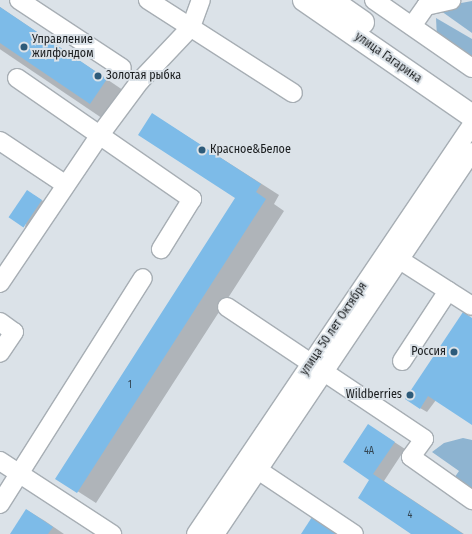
<!DOCTYPE html>
<html>
<head>
<meta charset="utf-8">
<style>
	body { margin:0 }
	#map { position:relative; width:472px; height:534px; overflow:hidden; background:#dbe2e8; font-family:"Fira Sans Condensed",sans-serif }
	div>[style] { position:absolute }
	.green>* { inset:0; background:#8eb4d1 }
	.shadow>* { inset:0; background:#0003; transform-origin:0 0 }
	.building>* { inset:0; background:#7dbbe8; transform-origin:0 0 }
	.roads { filter:drop-shadow(1px 0 #a7aeb4) drop-shadow(-1px 0 #a7aeb4) drop-shadow(0 1px #a7aeb4) drop-shadow(0 -1px #a7aeb4) }
	.minor>* { height:18px; margin:-9px; padding:0 9px; transform-origin:9px; border-radius:9px; background:#fff }
	.major>* { height:22px; margin:-11px; padding:0 11px; transform-origin:11px; border-radius:11px; background:#fff }
	.dots>* { width:11px; height:11px; translate:-50% -50%; box-sizing:border-box; border:2px solid #dbe2e8; border-radius:50% }
	span { translate:-50% -50%; white-space:nowrap; text-align:center; line-height:1.15; -webkit-text-stroke:4px #dbe2e8; paint-order:stroke }
	.number-label { font-size:10px; color:#334451 }
	.number-label span { -webkit-text-stroke-width:0 }
	.poi-label { font-size:12px; color:#1a1d1f }
	.left { translate:0 -50%; text-align:left }
	.right { translate:-100% -50%; text-align:right }
	.street-label { font-size:12px; color:#1a1d1f }
</style>
</head>
<body>
<div id="map">
	<div class="green">
		<i style="clip-path:polygon(472px 1px,472px 33px,441px 11px,445px 6px)"></i>
		<i style="clip-path:polygon(436px 18px,472px 39px,472px 55px,468px 60px,437px 38px)"></i>
		<i style="clip-path:polygon(463px 438px,472px 440px,472px 495px,452px 481px,459px 471px,432px 452px,444px 443px)"></i>
	</div>
	<div class="shadow">
		<i style="left:0;top:7px;width:150px;height:35px;rotate:34deg"></i>
		<i style="clip-path:polygon(152px 114px,279px 195px,274px 204px,284px 211px,96px 503px,57px 478px,237px 198px)"></i>
		<i style="clip-path:polygon(34px 195px,49px 205px,32px 231px,25px 227px)"></i>
		<i style="clip-path:polygon(472px 319px,472px 424px,436px 400px,427px 412px,420px 408px)"></i>
		<i style="clip-path:polygon(379px 432px,405px 449px,384px 481px,464px 534px,413px 534px,371px 480px)"></i>
		<i style="clip-path:polygon(27px 510px,45px 521px,64px 534px,11px 534px)"></i>
	</div>
	<div class="building">
		<i style="clip-path:polygon(0 7px,107px 79px,90px 104px,0 43px)"></i>
		<i style="clip-path:polygon(152px 113px,261px 184px,256px 192px,266px 199px,77px 493px,55px 479px,235px 198px,138px 135px)"></i>
		<i style="left:27px;top:190px;width:18px;height:33px;rotate:34deg"></i>
		<i style="clip-path:polygon(463px 312px,472px 318px,472px 425px,428px 396px,420px 409px,405px 399px)"></i>
		<i style="clip-path:polygon(368px 424px,395px 442px,373px 474px,463px 534px,411px 534px,358px 498px,369px 480px,343px 462px)"></i>
		<i style="clip-path:polygon(26px 509px,53px 527px,48px 534px,10px 534px)"></i>
		<i style="clip-path:polygon(312px 517px,337px 534px,301px 534px)"></i>
	</div>
	<div class="roads">
		<div class="minor">
			<i style="left:19px;top:0;width:123px;rotate:33.4deg"></i>
			<i style="left:148px;top:0;width:172px;rotate:32.7deg"></i>
			<i style="left:374px;top:0;width:119px;rotate:34.8deg"></i>
			<i style="left:412px;top:26px;width:24px;rotate:-55deg"></i>
			<i style="left:426px;top:6px;width:26px;rotate:-13deg"></i>
			<i style="left:17px;top:78px;width:213px;rotate:34.7deg"></i>
			<i style="left:192px;top:199px;width:59px;rotate:121.8deg"></i>
			<i style="left:0;top:141px;width:79px;rotate:33.7deg"></i>
			<i style="left:389px;top:253px;width:98px;rotate:32.6deg"></i>
			<i style="left:0;top:283px;width:177px;rotate:-56deg"></i>
			<i style="left:99px;top:136px;width:69px;rotate:-53.3deg"></i>
			<i style="left:140px;top:81px;width:74px;rotate:-46.6deg"></i>
			<i style="left:191px;top:27px;width:29px;rotate:-70deg"></i>
			<i style="left:227px;top:307px;width:237px;rotate:33.8deg"></i>
			<i style="left:424px;top:439px;width:22px;rotate:126deg"></i>
			<i style="left:411px;top:457px;width:75px;rotate:35.2deg"></i>
			<i style="left:0;top:322px;width:17px;rotate:36deg"></i>
			<i style="left:14px;top:332px;width:25px;rotate:124deg"></i>
			<i style="left:402px;top:361px;width:84px;rotate:-56.7deg"></i>
			<i style="left:0;top:461px;width:134px;rotate:33.1deg"></i>
			<i style="left:249px;top:464px;width:126px;rotate:33.7deg"></i>
			<i style="left:0;top:504px;width:267px;rotate:-57.7deg"></i>
			<i style="left:196px;top:534px;width:493px;rotate:-56deg"></i>
			<i style="left:215px;top:534px;width:460px;rotate:-56.1deg"></i>
		</div>
		<div class="major">
			<i style="left:304px;top:0;width:204px;rotate:34.6deg"></i>
			<i style="left:331px;top:0;width:39px;rotate:35deg"></i>
		</div>
	</div>
	<div class="dots">
		<i style="left:24px;top:47px;background:#2d5b7a"></i>
		<i style="left:98px;top:76px;background:#2d5b7a"></i>
		<i style="left:202px;top:150px;background:#2d5b7a"></i>
		<i style="left:454px;top:352px;background:#2d5b7a"></i>
		<i style="left:410px;top:395px;background:#2d5b7a"></i>
	</div>
	<div class="number-label">
		<span style="left:130px;top:386px">1</span>
		<span style="left:369px;top:452px">4А</span>
		<span style="left:410px;top:516px">4</span>
	</div>
	<div class="poi-label">
		<span class="left" style="left:32px;top:47px">Управление<br>жилфондом</span>
		<span class="left" style="left:106px;top:76px">Золотая рыбка</span>
		<span class="left" style="left:210px;top:150px">Красное&amp;Белое</span>
		<span class="right" style="left:446px;top:352px">Россия</span>
		<span class="right" style="left:402px;top:395px">Wildberries</span>
	</div>
	<div class="street-label">
		<span style="left:388px;top:58px;rotate:35deg">улица Гагарина</span>
		<span style="left:334px;top:329px;rotate:-56deg">улица 50 лет Октября</span>
	</div>
</div>
</body>
</html>
